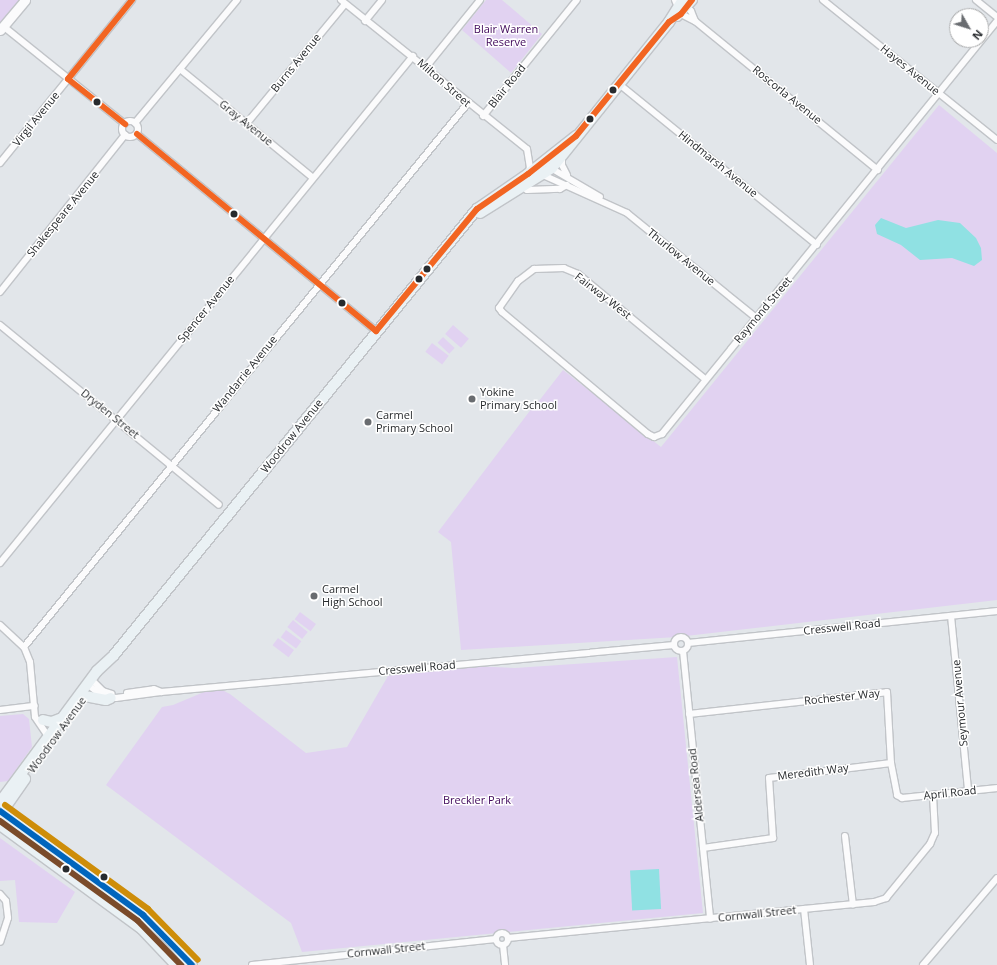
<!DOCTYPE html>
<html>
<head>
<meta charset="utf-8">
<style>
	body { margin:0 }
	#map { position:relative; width:997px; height:965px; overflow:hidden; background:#e2e6ea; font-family:"Open Sans",sans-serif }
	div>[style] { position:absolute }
	.green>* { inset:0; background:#e1d2f1; transform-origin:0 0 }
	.water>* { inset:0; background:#90e1e3; transform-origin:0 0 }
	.roads { filter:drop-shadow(1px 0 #c1c4c8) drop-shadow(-1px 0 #c1c4c8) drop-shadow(0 1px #c1c4c8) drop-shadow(0 -1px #c1c4c8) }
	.street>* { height:6px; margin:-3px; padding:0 3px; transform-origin:3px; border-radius:3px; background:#fbfbfc }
	.street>.ring { margin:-3px; padding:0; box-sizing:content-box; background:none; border:6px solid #fbfbfc; border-radius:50% }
	.secondary>* { height:9px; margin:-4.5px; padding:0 4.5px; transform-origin:4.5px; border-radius:4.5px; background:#fbfbfc }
	.primary>* { height:10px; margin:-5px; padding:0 5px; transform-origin:5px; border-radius:5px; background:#eaf1f4 }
	.bus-1>* { height:6px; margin:-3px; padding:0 3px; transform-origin:3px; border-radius:3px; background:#f26522 }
	.bus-2>* { height:6px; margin:-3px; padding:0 3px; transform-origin:3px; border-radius:3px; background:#0065bd }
	.bus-3>* { height:6px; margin:-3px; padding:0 3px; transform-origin:3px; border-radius:3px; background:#7a4b2a }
	.bus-4>* { height:6px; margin:-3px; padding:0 3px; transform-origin:3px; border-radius:3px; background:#ce8d09 }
	.dots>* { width:11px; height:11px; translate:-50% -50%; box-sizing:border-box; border:2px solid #fff; border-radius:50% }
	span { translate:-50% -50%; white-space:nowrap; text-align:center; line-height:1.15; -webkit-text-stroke:3px #fff; paint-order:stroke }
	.park-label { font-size:11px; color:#40085b }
	.street-label { font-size:11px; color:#282b2e }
	.poi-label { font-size:11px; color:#282b2e }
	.left { translate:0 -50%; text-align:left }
	.north { position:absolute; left:949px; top:8px; width:40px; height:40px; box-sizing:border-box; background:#fff; border:1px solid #a9aaab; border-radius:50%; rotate:129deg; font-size:11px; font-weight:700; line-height:16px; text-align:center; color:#282b2e }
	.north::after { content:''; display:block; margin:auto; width:14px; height:18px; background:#696c70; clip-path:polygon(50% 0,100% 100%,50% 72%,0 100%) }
</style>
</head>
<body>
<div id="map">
	<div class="green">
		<i style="clip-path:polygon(0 0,24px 0,0 27px)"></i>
		<i style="clip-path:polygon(486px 0,502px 0,542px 34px,511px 73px,462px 30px)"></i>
		<i style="clip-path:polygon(939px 105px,997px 153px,997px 600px,677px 637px,461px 650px,451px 542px,438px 532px,532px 408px,547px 410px,535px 406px,563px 370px,661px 447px)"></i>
		<i style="left:453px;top:325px;width:21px;height:12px;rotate:41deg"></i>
		<i style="left:443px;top:337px;width:16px;height:8px;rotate:43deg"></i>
		<i style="left:432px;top:343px;width:21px;height:11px;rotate:37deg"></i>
		<i style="left:300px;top:612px;width:20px;height:9px;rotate:37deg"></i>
		<i style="left:293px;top:620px;width:19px;height:9px;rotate:39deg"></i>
		<i style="left:286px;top:630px;width:19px;height:9px;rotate:36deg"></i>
		<i style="left:278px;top:638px;width:20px;height:9px;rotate:37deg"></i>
		<i style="clip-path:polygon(677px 657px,703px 913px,302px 952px,291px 923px,106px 785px,162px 707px,173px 705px,216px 687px,230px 694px,306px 753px,347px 747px,388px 676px,473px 666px,515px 668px)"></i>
		<i style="clip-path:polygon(23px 714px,29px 719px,32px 747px,8px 781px,0 782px,0 716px)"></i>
		<i style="clip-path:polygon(0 838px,75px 892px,57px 923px,19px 922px,15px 880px,0 881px)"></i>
	</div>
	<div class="water">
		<i style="clip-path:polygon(881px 218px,906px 228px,938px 220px,960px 223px,976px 238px,981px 248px,982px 260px,974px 266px,952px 258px,920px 260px,901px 245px,877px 234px,875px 225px)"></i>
		<i style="left:659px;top:869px;width:40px;height:29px;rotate:87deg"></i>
	</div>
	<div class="roads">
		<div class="street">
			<i style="left:341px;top:0;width:238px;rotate:38.7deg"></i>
			<i style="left:527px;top:149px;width:18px;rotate:81deg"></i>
			<i style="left:530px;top:167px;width:7px;rotate:106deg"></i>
			<i style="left:675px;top:0;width:15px;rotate:67deg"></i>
			<i style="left:681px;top:14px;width:16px;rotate:27deg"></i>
			<i style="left:695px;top:21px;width:236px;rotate:39.2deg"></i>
			<i style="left:823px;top:0;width:223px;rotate:38.8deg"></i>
			<i style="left:976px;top:0;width:27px;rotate:39deg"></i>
			<i style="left:684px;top:4px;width:10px;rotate:45deg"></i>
			<i style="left:691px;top:11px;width:11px;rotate:68deg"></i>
			<i style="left:365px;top:21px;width:27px;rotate:-51deg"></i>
			<i style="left:3px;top:26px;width:156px;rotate:38.8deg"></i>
			<i style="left:426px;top:67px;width:86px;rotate:-51.1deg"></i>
			<i style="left:180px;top:69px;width:171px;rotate:39.3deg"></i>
			<i style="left:619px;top:84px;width:255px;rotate:39.1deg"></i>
			<i style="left:483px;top:116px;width:149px;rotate:-51deg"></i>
			<i class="ring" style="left:122px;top:121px;width:10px;height:10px"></i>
			<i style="left:135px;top:123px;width:160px;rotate:-50.3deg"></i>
			<i style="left:247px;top:123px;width:154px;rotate:-50.5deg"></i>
			<i style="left:137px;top:134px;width:310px;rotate:39.5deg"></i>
			<i style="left:562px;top:156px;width:9px;rotate:90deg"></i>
			<i style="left:562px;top:165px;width:11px;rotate:63deg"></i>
			<i style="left:0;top:163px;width:210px;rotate:-51deg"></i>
			<i style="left:549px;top:167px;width:59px;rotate:30.5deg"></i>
			<i style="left:543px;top:175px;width:92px;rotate:24.3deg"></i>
			<i style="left:627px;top:213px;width:166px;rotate:39.1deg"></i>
			<i style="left:524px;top:187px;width:4px;rotate:45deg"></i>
			<i style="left:527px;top:190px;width:33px;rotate:-2deg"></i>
			<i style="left:560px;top:189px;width:8px;rotate:-30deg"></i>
			<i style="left:0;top:292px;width:201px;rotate:-51.5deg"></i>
			<i style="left:0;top:325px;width:283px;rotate:39.4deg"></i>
			<i style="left:705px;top:379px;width:165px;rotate:-140.4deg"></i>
			<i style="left:578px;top:274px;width:15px;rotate:-157deg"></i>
			<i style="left:564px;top:268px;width:30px;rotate:178deg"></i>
			<i style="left:534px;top:269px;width:20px;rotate:143deg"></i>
			<i style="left:518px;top:281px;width:33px;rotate:125deg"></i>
			<i style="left:499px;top:308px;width:5px;rotate:53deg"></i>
			<i style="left:502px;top:312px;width:190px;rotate:39.9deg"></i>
			<i style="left:648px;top:434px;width:7px;rotate:27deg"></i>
			<i style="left:654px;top:437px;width:9px;rotate:-21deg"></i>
			<i style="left:662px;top:434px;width:532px;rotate:-50.95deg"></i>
			<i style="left:0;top:563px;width:654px;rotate:-50.83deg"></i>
			<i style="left:951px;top:616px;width:175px;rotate:84.4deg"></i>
			<i style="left:0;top:625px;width:33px;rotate:43deg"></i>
			<i style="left:24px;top:647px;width:16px;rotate:68deg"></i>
			<i style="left:30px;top:662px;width:55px;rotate:84.8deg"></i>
			<i style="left:35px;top:717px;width:27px;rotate:56deg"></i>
			<i class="ring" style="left:674px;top:637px;width:8px;height:8px"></i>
			<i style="left:688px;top:643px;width:311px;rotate:-5.9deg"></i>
			<i style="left:24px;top:647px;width:702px;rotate:-50.78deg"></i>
			<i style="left:683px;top:651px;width:269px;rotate:84.2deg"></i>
			<i style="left:91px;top:679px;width:17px;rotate:45deg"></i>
			<i style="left:103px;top:691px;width:9px;rotate:18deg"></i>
			<i style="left:87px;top:684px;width:18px;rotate:38deg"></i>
			<i style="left:101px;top:695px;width:15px;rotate:11deg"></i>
			<i style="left:116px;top:698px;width:45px;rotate:-7.6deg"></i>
			<i style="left:161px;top:692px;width:515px;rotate:-5.23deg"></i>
			<i style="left:127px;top:693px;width:27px;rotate:-8deg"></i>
			<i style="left:154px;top:689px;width:8px;rotate:23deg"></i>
			<i style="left:0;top:710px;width:35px;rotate:-7deg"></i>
			<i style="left:689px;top:714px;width:199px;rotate:-6.3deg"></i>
			<i style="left:887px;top:692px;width:71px;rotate:86.8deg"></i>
			<i style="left:891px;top:763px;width:33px;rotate:79deg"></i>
			<i style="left:897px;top:795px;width:6px;rotate:31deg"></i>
			<i style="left:902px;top:798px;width:96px;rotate:-6deg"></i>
			<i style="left:845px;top:836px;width:69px;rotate:83.4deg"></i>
			<i style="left:703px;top:848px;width:71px;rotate:-8.1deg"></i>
			<i style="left:773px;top:838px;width:60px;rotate:-93.8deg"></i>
			<i style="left:769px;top:778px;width:123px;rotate:-7deg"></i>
			<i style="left:0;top:894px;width:9px;rotate:49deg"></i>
			<i style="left:6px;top:901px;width:17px;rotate:83deg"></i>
			<i style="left:8px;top:918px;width:25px;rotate:108deg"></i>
			<i style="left:804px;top:909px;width:56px;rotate:83.9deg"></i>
			<i class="ring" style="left:496px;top:933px;width:6px;height:6px"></i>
			<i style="left:508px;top:938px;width:368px;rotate:-5.6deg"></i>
			<i style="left:874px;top:902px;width:13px;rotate:-18deg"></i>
			<i style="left:886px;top:898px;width:70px;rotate:-50.8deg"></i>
			<i style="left:930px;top:844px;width:12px;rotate:-66deg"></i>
			<i style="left:935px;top:833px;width:38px;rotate:-93deg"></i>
			<i style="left:503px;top:945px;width:20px;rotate:84deg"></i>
			<i style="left:252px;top:965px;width:245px;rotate:-6.1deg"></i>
			<i style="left:923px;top:965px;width:114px;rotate:-49.6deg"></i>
		</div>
		<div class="secondary">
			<i style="left:0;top:30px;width:39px;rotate:-50deg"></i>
		</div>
		<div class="primary">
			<i style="left:677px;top:16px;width:22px;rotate:-47deg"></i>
			<i style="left:480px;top:213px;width:85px;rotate:-32deg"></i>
			<i style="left:552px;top:168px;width:187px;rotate:-51.3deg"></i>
			<i style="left:669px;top:22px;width:26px;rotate:-58deg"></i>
			<i style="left:85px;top:696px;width:21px;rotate:11deg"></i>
			<i style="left:106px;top:700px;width:5px;rotate:-22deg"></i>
			<i style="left:43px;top:720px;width:9px;rotate:13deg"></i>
			<i style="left:52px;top:722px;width:9px;rotate:-21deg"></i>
			<i style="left:0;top:802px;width:163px;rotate:-53.5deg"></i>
			<i style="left:97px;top:671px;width:23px;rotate:-43deg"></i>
			<i style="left:114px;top:655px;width:575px;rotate:-50.86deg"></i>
			<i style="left:477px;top:209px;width:62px;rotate:-34.5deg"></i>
			<i style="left:528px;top:174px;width:61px;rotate:-38.4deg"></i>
			<i style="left:0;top:811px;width:177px;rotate:36deg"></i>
			<i style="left:143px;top:915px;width:35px;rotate:43deg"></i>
			<i style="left:169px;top:939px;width:35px;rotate:49deg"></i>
			<i style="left:0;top:815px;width:44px;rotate:-55.2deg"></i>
			<i style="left:0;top:825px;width:176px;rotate:36.2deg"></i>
			<i style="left:142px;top:929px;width:50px;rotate:46.6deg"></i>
		</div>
	</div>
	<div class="bus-1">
		<i style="left:68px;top:79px;width:102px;rotate:-51deg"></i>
		<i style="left:68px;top:79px;width:73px;rotate:38.3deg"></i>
		<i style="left:137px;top:134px;width:310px;rotate:39.5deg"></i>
		<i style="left:376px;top:331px;width:158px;rotate:-50.4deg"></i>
		<i style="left:477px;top:209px;width:62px;rotate:-34.5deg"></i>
		<i style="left:528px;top:174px;width:61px;rotate:-38.4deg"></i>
		<i style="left:576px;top:136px;width:147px;rotate:-50.8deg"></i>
		<i style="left:669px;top:22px;width:14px;rotate:-34deg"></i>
		<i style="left:681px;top:14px;width:18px;rotate:-52deg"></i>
	</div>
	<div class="bus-2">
		<i style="left:0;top:811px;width:177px;rotate:36deg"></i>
		<i style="left:143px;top:915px;width:70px;rotate:45.6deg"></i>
	</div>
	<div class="bus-3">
		<i style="left:0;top:821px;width:170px;rotate:35.9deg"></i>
		<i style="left:138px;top:921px;width:62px;rotate:45.7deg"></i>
	</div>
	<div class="bus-4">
		<i style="left:5px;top:805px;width:177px;rotate:36deg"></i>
		<i style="left:148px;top:909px;width:71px;rotate:45.6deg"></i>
	</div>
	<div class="dots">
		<i style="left:613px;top:90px;background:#282b2e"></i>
		<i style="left:97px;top:102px;background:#282b2e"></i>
		<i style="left:590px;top:119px;background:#282b2e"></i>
		<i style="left:234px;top:214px;background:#282b2e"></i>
		<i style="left:427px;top:269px;background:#282b2e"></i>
		<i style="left:419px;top:279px;background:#282b2e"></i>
		<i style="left:342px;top:303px;background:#282b2e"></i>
		<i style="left:472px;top:399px;background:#696c70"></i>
		<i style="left:368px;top:422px;background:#696c70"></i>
		<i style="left:314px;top:596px;background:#696c70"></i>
		<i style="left:66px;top:869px;background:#282b2e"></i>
		<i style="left:104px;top:877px;background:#282b2e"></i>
	</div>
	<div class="park-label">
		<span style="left:506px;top:36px">Blair Warren<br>Reserve</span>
		<span style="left:477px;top:800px">Breckler Park</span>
	</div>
	<div class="street-label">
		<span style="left:296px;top:63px;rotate:-51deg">Burns Avenue</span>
		<span style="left:910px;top:70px;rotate:39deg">Hayes Avenue</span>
		<span style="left:444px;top:83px;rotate:41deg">Milton Street</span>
		<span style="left:507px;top:86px;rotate:-51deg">Blair Road</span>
		<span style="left:787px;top:95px;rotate:39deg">Roscorla Avenue</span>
		<span style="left:36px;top:119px;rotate:-51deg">Virgil Avenue</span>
		<span style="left:246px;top:123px;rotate:39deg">Gray Avenue</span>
		<span style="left:718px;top:164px;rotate:39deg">Hindmarsh Avenue</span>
		<span style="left:63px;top:214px;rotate:-51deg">Shakespeare Avenue</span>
		<span style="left:681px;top:257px;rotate:39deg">Thurlow Avenue</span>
		<span style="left:603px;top:296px;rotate:38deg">Fairway West</span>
		<span style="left:206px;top:309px;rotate:-51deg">Spencer Avenue</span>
		<span style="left:763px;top:310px;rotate:-50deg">Raymond Street</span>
		<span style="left:245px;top:374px;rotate:-51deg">Wandarrie Avenue</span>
		<span style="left:110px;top:414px;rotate:39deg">Dryden Street</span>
		<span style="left:292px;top:436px;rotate:-51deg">Woodrow Avenue</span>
		<span style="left:842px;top:627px;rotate:-6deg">Cresswell Road</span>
		<span style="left:417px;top:668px;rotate:-5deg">Cresswell Road</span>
		<span style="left:842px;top:697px;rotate:-6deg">Rochester Way</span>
		<span style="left:960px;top:703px;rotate:-95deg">Seymour Avenue</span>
		<span style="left:57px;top:735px;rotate:-54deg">Woodrow Avenue</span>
		<span style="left:813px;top:772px;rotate:-7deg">Meredith Way</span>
		<span style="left:696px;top:785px;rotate:-96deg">Aldersea Road</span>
		<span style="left:950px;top:793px;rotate:-6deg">April Road</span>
		<span style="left:757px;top:914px;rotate:-6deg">Cornwall Street</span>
		<span style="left:386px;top:950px;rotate:-6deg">Cornwall Street</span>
	</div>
	<div class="poi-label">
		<span class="left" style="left:480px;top:399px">Yokine<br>Primary School</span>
		<span class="left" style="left:376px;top:422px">Carmel<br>Primary School</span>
		<span class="left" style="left:322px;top:596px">Carmel<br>High School</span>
	</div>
	<div class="north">N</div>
</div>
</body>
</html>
